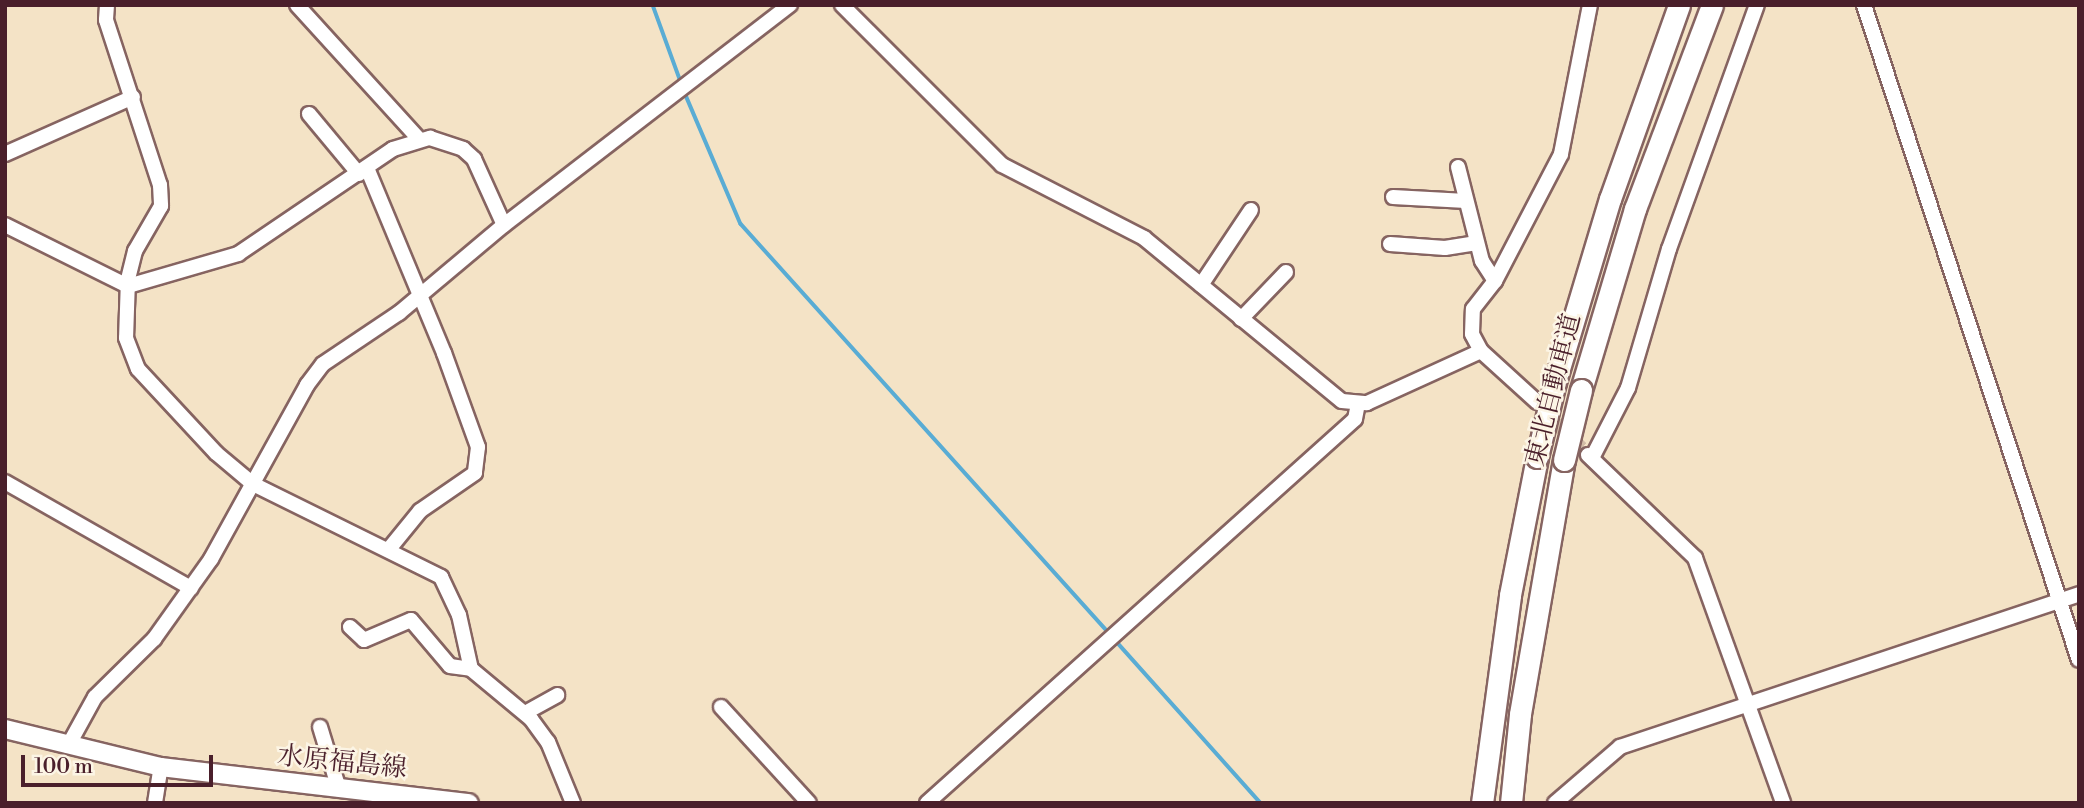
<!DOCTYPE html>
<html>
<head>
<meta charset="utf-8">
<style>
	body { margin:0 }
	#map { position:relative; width:2084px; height:808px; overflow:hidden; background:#f4e3c6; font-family:"Libre Bodoni","Noto Serif JP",serif }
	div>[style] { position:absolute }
	.stream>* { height:3.5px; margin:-1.75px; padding:0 1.75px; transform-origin:1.75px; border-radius:1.75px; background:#59acd4 }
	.minor-tunnel>* { height:14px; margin-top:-7px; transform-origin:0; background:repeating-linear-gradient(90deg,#d2bca7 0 14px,transparent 0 21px) }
	.roads { filter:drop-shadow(2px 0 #866461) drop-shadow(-2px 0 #866461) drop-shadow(0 2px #866461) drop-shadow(0 -2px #866461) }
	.minor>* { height:14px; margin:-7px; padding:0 7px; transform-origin:7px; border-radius:7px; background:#fff }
	.major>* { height:18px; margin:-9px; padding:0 9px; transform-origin:9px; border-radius:9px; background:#fff }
	.highway>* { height:21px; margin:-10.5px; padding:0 10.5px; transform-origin:10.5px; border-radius:10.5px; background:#fff }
	.bridges { filter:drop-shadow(2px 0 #866461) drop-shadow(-2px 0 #866461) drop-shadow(0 2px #866461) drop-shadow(0 -2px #866461) }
	.highway-bridge>* { height:21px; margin:-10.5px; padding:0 10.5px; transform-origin:10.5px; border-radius:10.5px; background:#fff }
	span { translate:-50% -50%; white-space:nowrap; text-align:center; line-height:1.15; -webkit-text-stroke:5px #fcf5e5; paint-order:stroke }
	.street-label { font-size:26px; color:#4a1f2b }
	.frame { position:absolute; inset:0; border:7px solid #4a1f2b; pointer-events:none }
	.scale { position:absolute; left:21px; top:755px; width:192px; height:32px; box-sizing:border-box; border:4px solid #4a1f2b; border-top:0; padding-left:9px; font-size:21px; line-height:24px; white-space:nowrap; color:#4a1f2b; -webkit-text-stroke:5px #fcf5e5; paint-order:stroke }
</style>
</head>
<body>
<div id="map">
	<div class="stream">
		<i style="left:653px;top:5px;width:82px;rotate:70deg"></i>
		<i style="left:685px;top:93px;width:142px;rotate:66.9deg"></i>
		<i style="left:741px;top:224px;width:553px;rotate:48.01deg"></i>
		<i style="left:1116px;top:641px;width:217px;rotate:48.2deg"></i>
	</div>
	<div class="minor-tunnel">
		<i style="left:1542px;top:408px;width:66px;rotate:45.6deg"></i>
	</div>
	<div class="roads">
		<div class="minor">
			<i style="left:107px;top:5px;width:15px;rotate:94deg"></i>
			<i style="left:106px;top:20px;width:174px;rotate:71.9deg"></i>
			<i style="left:160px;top:185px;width:21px;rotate:87deg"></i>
			<i style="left:161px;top:206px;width:52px;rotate:120deg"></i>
			<i style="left:135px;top:251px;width:29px;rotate:104deg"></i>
			<i style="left:128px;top:279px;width:59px;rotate:91.9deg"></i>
			<i style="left:126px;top:338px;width:33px;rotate:69deg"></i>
			<i style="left:138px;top:369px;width:115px;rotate:47.1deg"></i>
			<i style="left:216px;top:453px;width:48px;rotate:40deg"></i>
			<i style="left:253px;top:484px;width:210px;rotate:26.3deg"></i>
			<i style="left:441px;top:577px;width:42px;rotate:64.7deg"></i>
			<i style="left:459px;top:615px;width:55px;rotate:77.5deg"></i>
			<i style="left:471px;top:669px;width:78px;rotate:39.8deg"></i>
			<i style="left:531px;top:719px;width:29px;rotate:54deg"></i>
			<i style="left:548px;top:742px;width:66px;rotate:67.7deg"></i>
			<i style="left:297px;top:5px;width:181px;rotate:47.7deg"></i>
			<i style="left:842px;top:5px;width:226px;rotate:45deg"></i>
			<i style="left:1002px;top:165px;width:160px;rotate:27.2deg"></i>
			<i style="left:1144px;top:238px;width:256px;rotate:39.5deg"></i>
			<i style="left:1342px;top:401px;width:25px;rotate:5deg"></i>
			<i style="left:1367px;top:403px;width:125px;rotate:-24.5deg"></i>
			<i style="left:1481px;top:351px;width:76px;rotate:42.3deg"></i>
			<i style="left:1864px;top:5px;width:689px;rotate:71.83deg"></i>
			<i style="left:309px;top:114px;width:78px;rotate:50.2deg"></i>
			<i style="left:5px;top:154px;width:140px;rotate:-24deg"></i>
			<i style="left:1458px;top:167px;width:97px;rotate:75.7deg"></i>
			<i style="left:1482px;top:261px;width:24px;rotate:57deg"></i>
			<i style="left:367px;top:168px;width:200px;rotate:67.4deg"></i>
			<i style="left:444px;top:353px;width:100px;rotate:70.1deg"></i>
			<i style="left:478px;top:447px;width:26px;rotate:97deg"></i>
			<i style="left:475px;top:473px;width:67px;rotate:145.4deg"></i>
			<i style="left:420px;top:511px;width:49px;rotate:129.2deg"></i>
			<i style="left:1393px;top:197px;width:73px;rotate:3.1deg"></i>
			<i style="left:5px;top:225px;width:137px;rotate:26.4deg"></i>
			<i style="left:128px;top:286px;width:115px;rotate:-16.2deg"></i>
			<i style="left:238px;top:254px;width:187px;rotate:-34.1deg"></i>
			<i style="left:393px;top:149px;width:39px;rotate:-17deg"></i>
			<i style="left:430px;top:138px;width:35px;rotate:18deg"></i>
			<i style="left:463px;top:149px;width:15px;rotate:42deg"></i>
			<i style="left:474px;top:159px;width:72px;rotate:65.6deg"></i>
			<i style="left:1390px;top:244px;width:55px;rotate:4.2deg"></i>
			<i style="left:1445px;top:248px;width:32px;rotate:-9deg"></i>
			<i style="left:1201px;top:285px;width:90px;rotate:-56.3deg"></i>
			<i style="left:1241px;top:319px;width:65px;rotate:-46.2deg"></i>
			<i style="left:1481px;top:351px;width:19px;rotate:-118deg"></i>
			<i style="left:1472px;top:334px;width:25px;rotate:-88deg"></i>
			<i style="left:1473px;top:309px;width:36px;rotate:-52deg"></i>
			<i style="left:1495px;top:281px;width:143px;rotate:-62.5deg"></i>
			<i style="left:1561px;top:154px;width:152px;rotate:-79deg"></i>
			<i style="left:1588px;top:455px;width:149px;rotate:43.9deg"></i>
			<i style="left:1695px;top:558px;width:260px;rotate:70.2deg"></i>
			<i style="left:1592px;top:458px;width:79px;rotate:-62.8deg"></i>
			<i style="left:1628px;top:388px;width:145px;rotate:-73.6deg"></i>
			<i style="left:1669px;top:249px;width:259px;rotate:-70.2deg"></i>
			<i style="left:5px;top:482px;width:214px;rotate:29.7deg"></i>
			<i style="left:350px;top:627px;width:19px;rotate:43deg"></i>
			<i style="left:364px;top:640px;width:51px;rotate:-23.1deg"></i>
			<i style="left:411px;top:620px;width:60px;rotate:49.7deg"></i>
			<i style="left:450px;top:666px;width:21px;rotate:8deg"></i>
			<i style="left:721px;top:707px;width:130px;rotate:47.5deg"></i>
			<i style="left:525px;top:713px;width:37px;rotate:-29deg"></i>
			<i style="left:320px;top:727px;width:65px;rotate:73deg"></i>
			<i style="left:68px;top:746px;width:56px;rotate:-61.1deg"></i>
			<i style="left:95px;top:697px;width:83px;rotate:-44.5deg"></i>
			<i style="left:154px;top:639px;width:98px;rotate:-54.5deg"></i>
			<i style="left:211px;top:559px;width:199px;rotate:-61.1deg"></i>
			<i style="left:307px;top:385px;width:26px;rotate:-53deg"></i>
			<i style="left:323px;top:364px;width:92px;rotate:-33.9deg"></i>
			<i style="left:399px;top:313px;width:137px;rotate:-40deg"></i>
			<i style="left:504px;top:225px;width:361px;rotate:-37.6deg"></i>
			<i style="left:155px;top:803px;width:36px;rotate:-81deg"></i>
			<i style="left:927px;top:803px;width:575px;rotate:-41.9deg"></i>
			<i style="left:1355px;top:419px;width:15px;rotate:-79deg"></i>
			<i style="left:1555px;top:803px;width:86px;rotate:-40.7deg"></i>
			<i style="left:1620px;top:747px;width:484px;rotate:-18.4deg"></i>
		</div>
		<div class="major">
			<i style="left:5px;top:729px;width:161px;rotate:13.7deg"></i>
			<i style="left:161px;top:767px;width:310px;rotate:6.7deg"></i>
		</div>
		<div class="highway">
			<i style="left:1555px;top:382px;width:191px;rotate:-73.3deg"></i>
			<i style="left:1610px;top:199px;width:206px;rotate:-70.4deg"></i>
			<i style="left:1581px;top:390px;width:189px;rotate:-73.4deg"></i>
			<i style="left:1635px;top:209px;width:218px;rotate:-69.3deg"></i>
			<i style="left:1482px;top:803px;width:210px;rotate:-82.3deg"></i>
			<i style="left:1510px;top:595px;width:141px;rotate:-78.9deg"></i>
			<i style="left:1511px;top:803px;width:89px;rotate:-84.2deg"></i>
			<i style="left:1520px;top:714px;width:258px;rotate:-80.2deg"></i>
		</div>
	</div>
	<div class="bridges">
		<div class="highway-bridge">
			<i style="left:1537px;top:457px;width:77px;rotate:-76.5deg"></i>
			<i style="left:1564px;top:460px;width:72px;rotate:-76.3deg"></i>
		</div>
	</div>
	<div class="street-label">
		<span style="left:1554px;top:390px;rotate:-76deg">東北自動車道</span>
		<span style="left:342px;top:763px;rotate:6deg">水原福島線</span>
	</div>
	<div class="frame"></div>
	<div class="scale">100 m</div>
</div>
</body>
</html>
